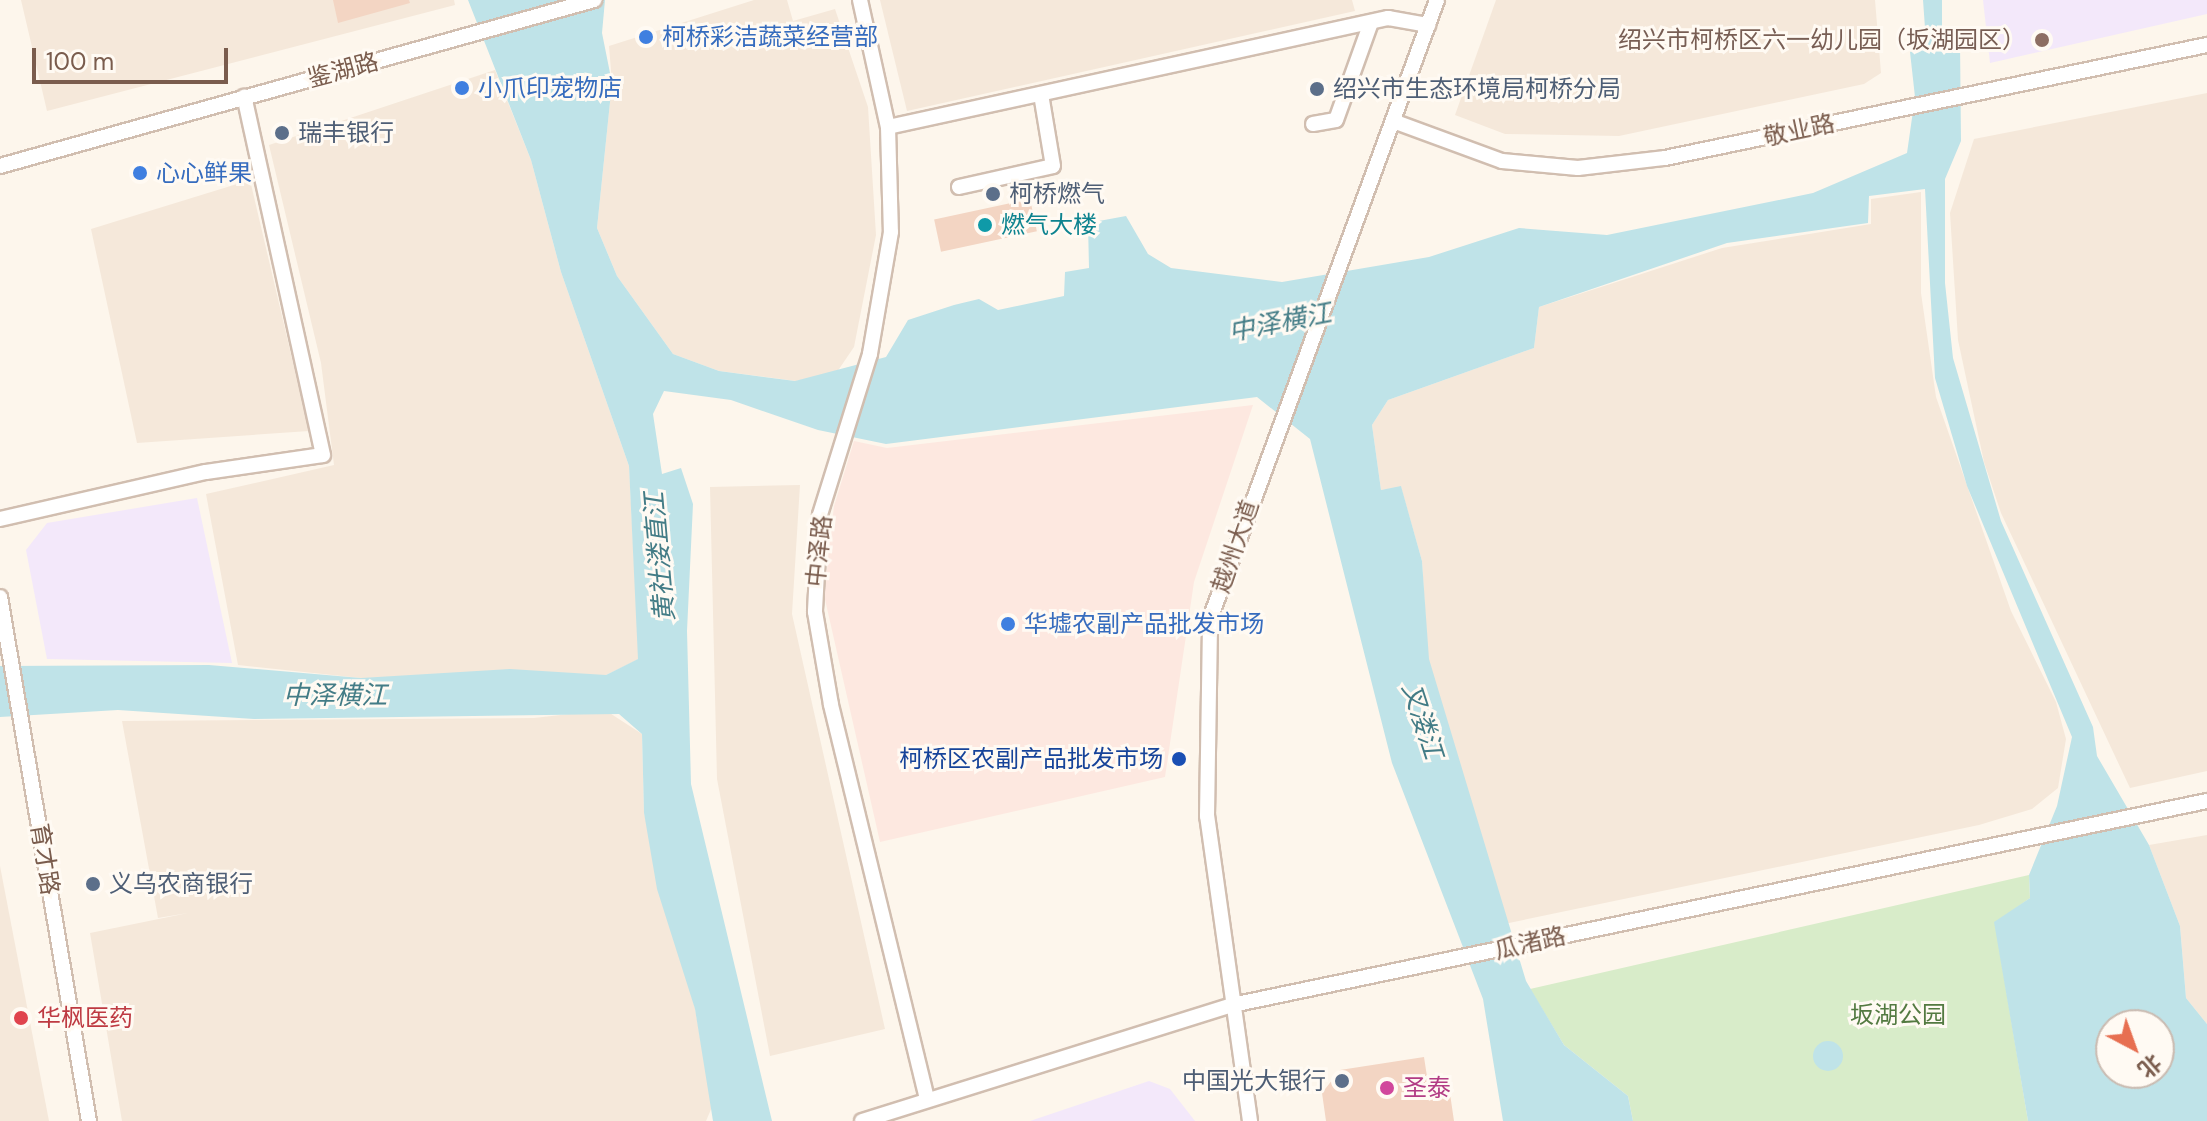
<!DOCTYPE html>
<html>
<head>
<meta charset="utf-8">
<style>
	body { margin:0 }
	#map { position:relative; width:2207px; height:1121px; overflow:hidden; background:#fdf6ec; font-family:"DM Sans","Noto Sans SC",sans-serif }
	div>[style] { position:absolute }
	.residential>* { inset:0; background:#f5e8da }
	.commercial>* { inset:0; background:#fde8e0 }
	.education>* { inset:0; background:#f3e8fa }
	.green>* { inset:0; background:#d8ecc9 }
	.water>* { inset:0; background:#bfe3e8 }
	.round { border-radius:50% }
	.building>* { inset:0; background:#f3d5c3; transform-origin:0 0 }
	.roads { filter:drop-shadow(2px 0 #d1beb0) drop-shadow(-2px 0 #d1beb0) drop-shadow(0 2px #d1beb0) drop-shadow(0 -2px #d1beb0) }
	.minor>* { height:14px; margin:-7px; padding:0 7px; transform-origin:7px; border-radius:7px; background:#fff }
	.dots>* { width:22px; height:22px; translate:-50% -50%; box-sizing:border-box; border:4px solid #fffaf3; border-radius:50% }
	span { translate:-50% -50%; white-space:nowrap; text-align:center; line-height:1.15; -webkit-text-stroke:6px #fffaf3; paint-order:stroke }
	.shop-label { font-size:24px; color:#366cbe }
	.left { translate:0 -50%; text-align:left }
	.education-label { font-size:24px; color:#785e54 }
	.right { translate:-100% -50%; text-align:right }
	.street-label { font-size:24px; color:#7a5c4d }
	.service-label { font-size:24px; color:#4e5e75 }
	.culture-label { font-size:24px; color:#0d838f }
	.transit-label { font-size:24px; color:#164399 }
	.park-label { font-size:24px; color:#537a41 }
	.health-label { font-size:24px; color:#be3a42 }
	.hotel-label { font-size:24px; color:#b23c85 }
	.water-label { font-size:26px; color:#437c86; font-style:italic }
	.north { position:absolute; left:2095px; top:1009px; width:80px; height:80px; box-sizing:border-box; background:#fffaf3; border:2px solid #cabbb1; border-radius:50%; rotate:139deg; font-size:22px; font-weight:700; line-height:32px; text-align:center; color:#7a5c4d }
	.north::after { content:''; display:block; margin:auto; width:28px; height:36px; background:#e76f51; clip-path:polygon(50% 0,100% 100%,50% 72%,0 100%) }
	.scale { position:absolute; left:32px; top:48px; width:196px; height:36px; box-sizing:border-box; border:4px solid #7a5c4d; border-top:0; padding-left:10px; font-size:24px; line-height:28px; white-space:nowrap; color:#7a5c4d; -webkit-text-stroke:6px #fffaf3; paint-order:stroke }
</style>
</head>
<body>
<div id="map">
	<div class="residential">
		<i style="clip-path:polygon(21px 0,454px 0,455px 5px,47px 111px)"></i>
		<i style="clip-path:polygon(754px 0,787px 0,793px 21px,835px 9px,868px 107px,876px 235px,854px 347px,837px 372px,796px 381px,719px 371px,673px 354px,617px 276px,597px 228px,612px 83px,609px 46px)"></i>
		<i style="clip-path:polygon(880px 0,1352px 0,1355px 11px,907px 111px)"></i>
		<i style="clip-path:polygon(1496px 0,1875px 0,1881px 73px,1864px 84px,1619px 136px,1505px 134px,1455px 115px)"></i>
		<i style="clip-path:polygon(495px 70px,531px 160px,561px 272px,629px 466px,639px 659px,606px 675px,361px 678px,238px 665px,206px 494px,334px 465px,321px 363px,269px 145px)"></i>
		<i style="clip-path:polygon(2207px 93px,2207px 771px,2130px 788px,2001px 513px,1984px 462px,1958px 340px,1950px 213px,1974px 139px)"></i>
		<i style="clip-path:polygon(250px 180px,309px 431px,137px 443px,91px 229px)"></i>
		<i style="clip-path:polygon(1921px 192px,1921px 293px,1936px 397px,2011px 611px,2056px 702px,2066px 739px,2058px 788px,2032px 809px,1979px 825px,1504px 924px,1428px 659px,1422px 561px,1401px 487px,1381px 490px,1372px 425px,1388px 400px,1534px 348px,1539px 307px,1722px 248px,1871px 224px,1871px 199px)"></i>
		<i style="clip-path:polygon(800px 485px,792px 614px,885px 1029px,770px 1056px,717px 779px,710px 487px)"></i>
		<i style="clip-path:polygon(605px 710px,642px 734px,644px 813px,695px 1008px,712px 1107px,706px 1121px,122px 1121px,90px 933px,188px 913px,158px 918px,122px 721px,534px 718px)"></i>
		<i style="clip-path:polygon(2207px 835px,2207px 1024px,2186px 998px,2180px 926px,2149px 845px)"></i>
		<i style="clip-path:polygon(0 866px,49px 1121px,0 1121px)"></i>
	</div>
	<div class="commercial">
		<i style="clip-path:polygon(1253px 405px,1194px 582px,1165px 777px,880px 842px,824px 595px,834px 506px,854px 441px,887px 448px)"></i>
	</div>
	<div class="education">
		<i style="clip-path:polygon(1983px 0,2207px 0,2207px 14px,1990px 63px)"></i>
		<i style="clip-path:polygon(197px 498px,232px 663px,47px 659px,26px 550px,47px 523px)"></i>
		<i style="clip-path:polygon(1149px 1081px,1170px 1089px,1195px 1121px,1030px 1121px)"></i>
	</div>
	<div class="green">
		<i style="clip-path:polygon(2029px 875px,2030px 898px,1995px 923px,2028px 1121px,1633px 1121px,1628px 1096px,1564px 1045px,1530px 989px)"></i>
	</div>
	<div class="water">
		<i style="clip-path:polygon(evenodd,468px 0,605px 0,602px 33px,612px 83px,597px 228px,617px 276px,673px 354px,719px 371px,795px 381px,886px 357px,908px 320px,954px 305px,979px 299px,998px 310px,1064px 296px,1065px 272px,1089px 268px,1088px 223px,1126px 216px,1148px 254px,1171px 268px,1282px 282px,1429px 257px,1519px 228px,1607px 235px,1813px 193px,1907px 153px,1915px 97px,1910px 52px,1926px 42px,1923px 0,1942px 0,1942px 36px,1960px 42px,1961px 141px,1945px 179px,1945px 283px,1953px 358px,2001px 521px,2093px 727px,2097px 756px,2149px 845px,2180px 926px,2186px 998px,2207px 1024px,2207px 1121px,2028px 1121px,1994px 922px,2030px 898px,2029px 875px,2057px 806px,2072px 737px,1967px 486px,1935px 378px,1925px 189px,1869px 196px,1868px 223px,1727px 243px,1539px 307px,1534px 348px,1388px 400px,1372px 425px,1381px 490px,1401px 486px,1422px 561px,1429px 659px,1526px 981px,1564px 1045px,1628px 1096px,1633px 1121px,1503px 1121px,1483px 999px,1392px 763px,1310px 439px,1257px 397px,886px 444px,818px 430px,731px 400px,664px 391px,653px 414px,662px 474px,681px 468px,693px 504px,687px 631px,691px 784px,772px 1121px,713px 1121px,695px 1009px,657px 889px,644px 813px,642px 734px,619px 714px,254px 719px,118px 710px,0 717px,0 666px,209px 665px,361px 678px,510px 669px,606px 675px,638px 659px,629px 466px,561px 272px,531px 160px,468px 0,2111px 1025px,2159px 1025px,2159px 1073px,2111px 1073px,2111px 1025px)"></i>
		<i class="round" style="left:1813px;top:1041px;width:30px;height:30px"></i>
	</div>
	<div class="building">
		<i style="clip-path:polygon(333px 0,409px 0,410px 3px,338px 23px)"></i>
		<i style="left:1030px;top:199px;width:33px;height:98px;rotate:78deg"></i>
		<i style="clip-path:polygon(1424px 1057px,1428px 1083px,1448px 1080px,1454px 1121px,1326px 1121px,1322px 1093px,1340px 1070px)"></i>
	</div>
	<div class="roads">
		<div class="minor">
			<i style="left:860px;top:0;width:130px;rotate:77.6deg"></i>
			<i style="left:888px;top:127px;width:105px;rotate:88.4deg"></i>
			<i style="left:891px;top:232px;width:124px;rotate:99.8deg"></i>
			<i style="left:870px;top:354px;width:169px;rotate:107.3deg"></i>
			<i style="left:820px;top:515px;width:97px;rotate:93deg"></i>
			<i style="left:815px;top:612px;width:94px;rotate:80.2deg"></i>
			<i style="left:831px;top:705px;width:406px;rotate:76.3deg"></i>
			<i style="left:1393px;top:121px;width:116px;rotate:20.2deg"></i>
			<i style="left:1502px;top:161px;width:76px;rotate:5.3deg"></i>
			<i style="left:1578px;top:168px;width:88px;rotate:-6.6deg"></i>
			<i style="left:1665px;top:158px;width:554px;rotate:-11.78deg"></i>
			<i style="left:1313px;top:124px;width:23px;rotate:-10deg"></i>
			<i style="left:1336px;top:120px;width:104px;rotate:-70.3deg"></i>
			<i style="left:888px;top:127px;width:512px;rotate:-12.3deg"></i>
			<i style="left:1388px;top:18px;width:41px;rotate:9.9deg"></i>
			<i style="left:0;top:166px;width:617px;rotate:-15.61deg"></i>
			<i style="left:959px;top:187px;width:96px;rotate:-12.6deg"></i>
			<i style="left:1053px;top:166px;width:73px;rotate:-99.5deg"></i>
			<i style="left:0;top:519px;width:211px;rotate:-12.9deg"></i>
			<i style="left:206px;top:472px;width:118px;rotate:-8.3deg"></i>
			<i style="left:323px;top:455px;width:367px;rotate:-102.4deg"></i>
			<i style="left:0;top:597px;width:532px;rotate:80.36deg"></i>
			<i style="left:862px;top:1121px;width:388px;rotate:-17.4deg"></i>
			<i style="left:1232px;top:1005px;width:996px;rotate:-11.82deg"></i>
			<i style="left:1250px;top:1121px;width:308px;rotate:-98deg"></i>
			<i style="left:1207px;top:816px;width:197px;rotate:-89.1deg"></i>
			<i style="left:1210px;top:619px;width:659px;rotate:-69.86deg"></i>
		</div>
	</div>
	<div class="dots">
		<i style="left:646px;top:37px;background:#3f7fe0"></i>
		<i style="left:2042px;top:40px;background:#8d6e63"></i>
		<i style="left:462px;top:88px;background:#3f7fe0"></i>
		<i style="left:1317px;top:89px;background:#5c6f8a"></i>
		<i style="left:282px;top:133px;background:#5c6f8a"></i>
		<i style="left:140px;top:173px;background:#3f7fe0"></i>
		<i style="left:993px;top:194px;background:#5c6f8a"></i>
		<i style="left:985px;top:225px;background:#0f9aa8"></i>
		<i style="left:1008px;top:624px;background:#3f7fe0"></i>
		<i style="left:1179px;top:759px;background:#1a4fb4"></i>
		<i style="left:93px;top:884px;background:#5c6f8a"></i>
		<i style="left:21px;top:1018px;background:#e0444e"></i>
		<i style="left:1342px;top:1081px;background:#5c6f8a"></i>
		<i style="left:1387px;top:1088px;background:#d1479c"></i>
	</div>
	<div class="shop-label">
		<span class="left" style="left:662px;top:37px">柯桥彩洁蔬菜经营部</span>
		<span class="left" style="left:478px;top:88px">小爪印宠物店</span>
		<span class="left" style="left:156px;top:173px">心心鲜果</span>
		<span class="left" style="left:1024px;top:624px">华墟农副产品批发市场</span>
	</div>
	<div class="education-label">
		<span class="right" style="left:2026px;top:40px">绍兴市柯桥区六一幼儿园（坂湖园区）</span>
	</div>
	<div class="street-label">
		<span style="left:343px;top:70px;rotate:-15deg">鉴湖路</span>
		<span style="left:1799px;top:130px;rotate:-12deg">敬业路</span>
		<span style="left:1235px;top:546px;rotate:-71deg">越州大道</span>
		<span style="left:819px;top:551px;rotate:-84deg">中泽路</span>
		<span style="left:45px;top:859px;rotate:81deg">育才路</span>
		<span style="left:1530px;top:943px;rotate:-13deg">瓜渚路</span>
	</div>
	<div class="service-label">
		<span class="left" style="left:1333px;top:89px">绍兴市生态环境局柯桥分局</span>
		<span class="left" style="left:298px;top:133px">瑞丰银行</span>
		<span class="left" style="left:1009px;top:194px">柯桥燃气</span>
		<span class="left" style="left:109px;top:884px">义乌农商银行</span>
		<span class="right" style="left:1326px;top:1081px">中国光大银行</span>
	</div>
	<div class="culture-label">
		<span class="left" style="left:1001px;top:225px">燃气大楼</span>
	</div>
	<div class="transit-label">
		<span class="right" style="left:1163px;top:759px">柯桥区农副产品批发市场</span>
	</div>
	<div class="park-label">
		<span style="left:1898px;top:1015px">坂湖公园</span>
	</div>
	<div class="health-label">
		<span class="left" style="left:37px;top:1018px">华枫医药</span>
	</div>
	<div class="hotel-label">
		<span class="left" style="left:1403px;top:1088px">圣泰</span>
	</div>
	<div class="water-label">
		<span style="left:1280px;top:323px;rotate:-11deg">中泽横江</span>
		<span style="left:660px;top:557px;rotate:-95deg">黄社溇直江</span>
		<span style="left:335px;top:696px">中泽横江</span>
		<span style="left:1422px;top:721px;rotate:72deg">叉溇江</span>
	</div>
	<div class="north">北</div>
	<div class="scale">100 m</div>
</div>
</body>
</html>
